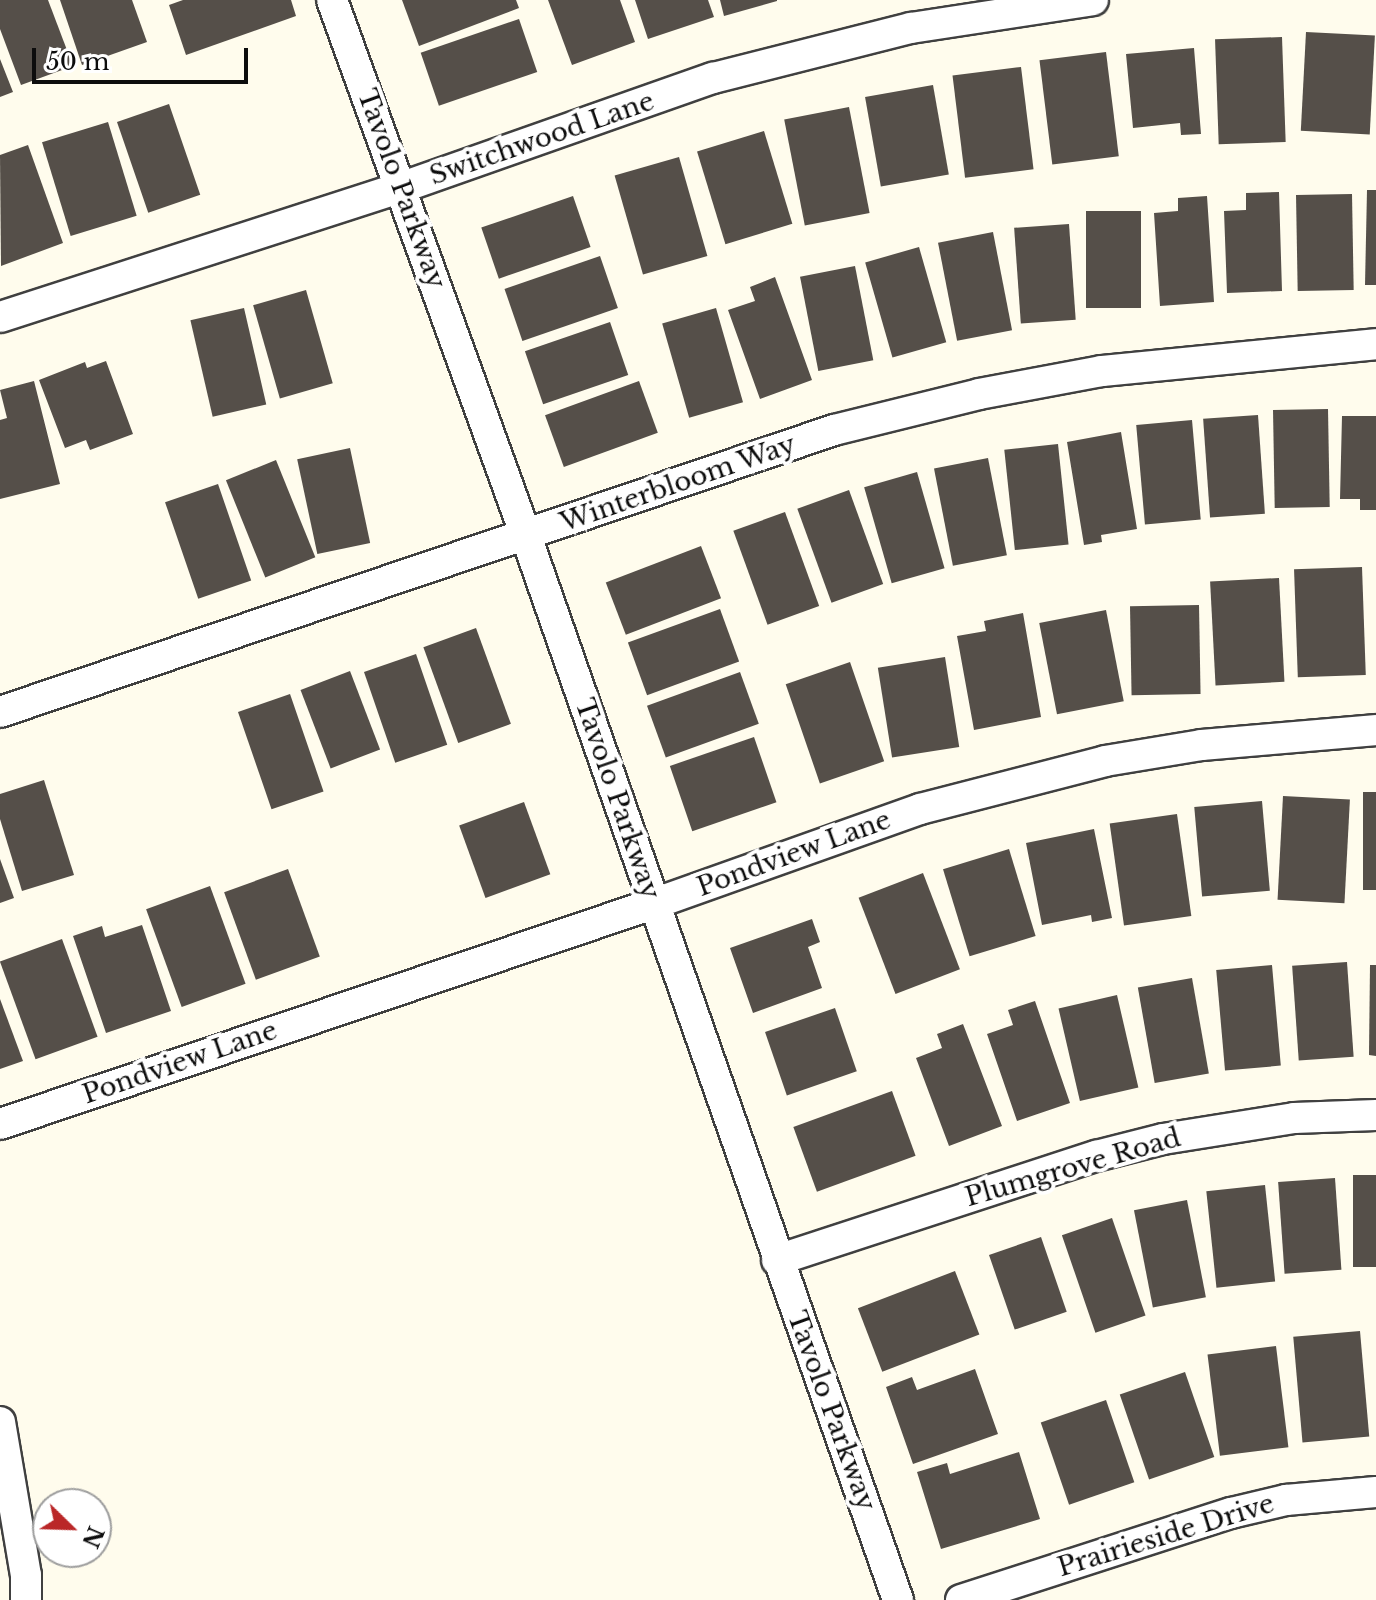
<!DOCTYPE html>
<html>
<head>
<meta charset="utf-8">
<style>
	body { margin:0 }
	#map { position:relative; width:1376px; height:1600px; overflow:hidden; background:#fffced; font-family:"Libre Baskerville",serif }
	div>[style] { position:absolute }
	.building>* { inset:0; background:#554f49; transform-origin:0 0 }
	.roads { filter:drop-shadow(2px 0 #404040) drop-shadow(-2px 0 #404040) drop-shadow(0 2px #404040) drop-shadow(0 -2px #404040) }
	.minor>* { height:30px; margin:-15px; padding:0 15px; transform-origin:15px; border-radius:15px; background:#fff }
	span { translate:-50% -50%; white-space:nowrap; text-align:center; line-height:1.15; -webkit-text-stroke:8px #fff; paint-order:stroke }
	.street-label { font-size:26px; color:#0d0d0d }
	.north { position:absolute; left:32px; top:1488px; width:80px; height:80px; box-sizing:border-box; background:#fff; border:2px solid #9e9e9e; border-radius:50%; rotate:113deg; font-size:22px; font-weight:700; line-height:32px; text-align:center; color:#0d0d0d }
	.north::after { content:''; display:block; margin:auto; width:28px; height:36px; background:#ba2728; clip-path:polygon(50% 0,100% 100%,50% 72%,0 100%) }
	.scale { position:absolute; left:32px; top:48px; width:216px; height:36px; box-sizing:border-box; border:4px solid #0d0d0d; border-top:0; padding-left:10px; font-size:24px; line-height:28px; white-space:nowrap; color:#0d0d0d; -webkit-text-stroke:6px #fff; paint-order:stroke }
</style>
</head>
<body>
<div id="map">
	<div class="building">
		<i style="clip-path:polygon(0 0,48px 0,73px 66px,21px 85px,0 29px)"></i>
		<i style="clip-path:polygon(60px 0,132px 0,147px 42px,82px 65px)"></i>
		<i style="clip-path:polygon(183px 0,291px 0,296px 16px,186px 55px,169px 5px)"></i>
		<i style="clip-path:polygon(402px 0,516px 0,519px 8px,419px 46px)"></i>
		<i style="clip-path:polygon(548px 0,620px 0,635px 42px,572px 65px)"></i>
		<i style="clip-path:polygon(635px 0,708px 0,714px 17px,648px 39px)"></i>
		<i style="clip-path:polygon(720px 0,777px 0,777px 1px,724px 16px)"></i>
		<i style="left:519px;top:19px;width:56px;height:104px;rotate:71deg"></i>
		<i style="left:1306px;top:32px;width:69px;height:99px;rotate:3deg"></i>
		<i style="left:1282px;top:37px;width:105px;height:67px;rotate:88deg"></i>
		<i style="clip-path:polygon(1194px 48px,1201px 134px,1181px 135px,1180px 123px,1133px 128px,1126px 54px)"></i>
		<i style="left:1106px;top:52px;width:105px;height:67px;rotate:83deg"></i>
		<i style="clip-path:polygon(0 59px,13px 92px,0 97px)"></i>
		<i style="left:1021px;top:67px;width:103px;height:69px;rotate:83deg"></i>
		<i style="left:933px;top:85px;width:91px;height:69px;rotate:80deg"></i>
		<i style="left:169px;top:104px;width:96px;height:55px;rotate:71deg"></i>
		<i style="left:849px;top:107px;width:108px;height:66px;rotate:79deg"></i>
		<i style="left:108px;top:122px;width:98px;height:69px;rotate:73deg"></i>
		<i style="left:764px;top:131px;width:97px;height:70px;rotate:73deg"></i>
		<i style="clip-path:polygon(28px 145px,63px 243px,1px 266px,0 155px)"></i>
		<i style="left:679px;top:157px;width:103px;height:67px;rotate:74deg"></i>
		<i style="clip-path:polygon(1367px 190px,1376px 190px,1376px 285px,1365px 285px)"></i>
		<i style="clip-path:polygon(1279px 192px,1282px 291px,1227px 293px,1224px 211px,1246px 210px,1246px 193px)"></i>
		<i style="left:1352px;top:194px;width:96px;height:56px;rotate:89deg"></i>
		<i style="left:573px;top:196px;width:54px;height:97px;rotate:71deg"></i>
		<i style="clip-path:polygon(1207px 196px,1214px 302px,1160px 306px,1154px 213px,1178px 211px,1178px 198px)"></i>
		<i style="left:1086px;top:211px;width:55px;height:97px"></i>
		<i style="left:1069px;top:224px;width:96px;height:55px;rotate:86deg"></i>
		<i style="left:993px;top:232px;width:100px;height:56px;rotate:79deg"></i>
		<i style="left:919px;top:247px;width:99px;height:56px;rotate:74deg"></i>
		<i style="left:600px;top:256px;width:55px;height:101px;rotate:71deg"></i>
		<i style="left:855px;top:266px;width:96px;height:56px;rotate:79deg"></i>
		<i style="clip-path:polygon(775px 277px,812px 380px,760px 399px,728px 310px,755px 301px,750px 287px)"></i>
		<i style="left:306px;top:290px;width:97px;height:55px;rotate:74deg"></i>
		<i style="left:244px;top:308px;width:99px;height:55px;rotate:77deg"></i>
		<i style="left:716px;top:308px;width:98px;height:56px;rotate:74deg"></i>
		<i style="left:610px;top:322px;width:56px;height:90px;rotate:71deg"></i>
		<i style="clip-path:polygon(106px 361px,133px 434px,90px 450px,86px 440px,65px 448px,39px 380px,85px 362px,87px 368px)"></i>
		<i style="clip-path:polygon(34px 381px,60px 484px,0 499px,0 420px,7px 418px,0 390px)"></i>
		<i style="left:639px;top:381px;width:55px;height:100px;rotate:70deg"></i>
		<i style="left:1328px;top:409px;width:98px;height:55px;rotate:89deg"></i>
		<i style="left:1258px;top:415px;width:99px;height:55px;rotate:86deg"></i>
		<i style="clip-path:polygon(1342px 416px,1376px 416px,1376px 510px,1360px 510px,1360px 499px,1340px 499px)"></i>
		<i style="left:1192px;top:420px;width:100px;height:56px;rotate:85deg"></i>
		<i style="clip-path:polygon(1121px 432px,1137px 529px,1101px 535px,1102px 542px,1084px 545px,1067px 442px)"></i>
		<i style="left:1058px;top:444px;width:101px;height:54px;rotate:84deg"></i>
		<i style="left:350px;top:448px;width:97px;height:54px;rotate:78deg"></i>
		<i style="left:988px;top:458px;width:99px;height:55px;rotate:79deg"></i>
		<i style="left:276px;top:460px;width:105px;height:54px;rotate:68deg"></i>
		<i style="left:917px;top:472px;width:100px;height:55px;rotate:74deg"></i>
		<i style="left:218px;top:484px;width:102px;height:56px;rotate:71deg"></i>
		<i style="left:849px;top:490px;width:100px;height:55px;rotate:70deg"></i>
		<i style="left:785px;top:512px;width:100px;height:55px;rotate:70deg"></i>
		<i style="left:701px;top:546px;width:56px;height:102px;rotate:69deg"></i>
		<i style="left:1362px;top:567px;width:108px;height:68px;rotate:88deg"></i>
		<i style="left:1279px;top:578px;width:104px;height:69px;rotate:87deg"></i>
		<i style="left:1199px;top:605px;width:89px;height:69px;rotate:89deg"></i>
		<i style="left:720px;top:609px;width:56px;height:98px;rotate:70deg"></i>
		<i style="left:1106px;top:610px;width:93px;height:68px;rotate:79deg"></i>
		<i style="clip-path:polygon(1023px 613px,1041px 717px,974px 730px,957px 636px,986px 631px,984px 621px)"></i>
		<i style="left:476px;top:628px;width:102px;height:56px;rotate:70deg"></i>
		<i style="left:416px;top:654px;width:96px;height:55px;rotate:71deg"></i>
		<i style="left:945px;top:657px;width:91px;height:68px;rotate:81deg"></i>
		<i style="left:850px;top:662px;width:105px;height:68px;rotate:71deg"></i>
		<i style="left:350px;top:671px;width:84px;height:53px;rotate:69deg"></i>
		<i style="left:740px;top:672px;width:55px;height:99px;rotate:70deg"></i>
		<i style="left:290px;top:694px;width:103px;height:55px;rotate:71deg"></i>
		<i style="left:754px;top:737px;width:69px;height:89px;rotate:71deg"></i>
		<i style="clip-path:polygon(44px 780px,74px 875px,22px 891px,0 819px,0 794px)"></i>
		<i style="left:1363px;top:792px;width:13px;height:98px"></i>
		<i style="left:1283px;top:796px;width:67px;height:104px;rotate:3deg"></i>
		<i style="left:1262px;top:801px;width:90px;height:68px;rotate:85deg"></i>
		<i style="left:524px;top:802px;width:77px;height:69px;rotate:70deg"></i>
		<i style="left:1177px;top:814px;width:103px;height:68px;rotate:82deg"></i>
		<i style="clip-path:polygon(1094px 829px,1112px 918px,1092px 922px,1091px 915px,1042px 925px,1026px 843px)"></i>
		<i style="left:1009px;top:849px;width:91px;height:69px;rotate:73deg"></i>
		<i style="clip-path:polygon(0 859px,14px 898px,0 903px)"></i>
		<i style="left:288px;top:869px;width:93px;height:68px;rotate:70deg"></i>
		<i style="left:923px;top:873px;width:103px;height:69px;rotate:69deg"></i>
		<i style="left:210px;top:886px;width:104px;height:68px;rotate:70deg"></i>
		<i style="clip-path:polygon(812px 919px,820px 942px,808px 947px,822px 988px,753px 1013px,730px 948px)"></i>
		<i style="clip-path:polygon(142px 925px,171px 1011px,106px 1033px,73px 936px,102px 926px,105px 937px)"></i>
		<i style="left:62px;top:939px;width:104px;height:66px;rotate:70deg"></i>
		<i style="left:1347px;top:962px;width:95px;height:55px;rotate:86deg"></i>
		<i style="left:1272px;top:965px;width:101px;height:56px;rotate:85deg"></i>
		<i style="clip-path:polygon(1370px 965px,1376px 965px,1376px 1056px,1369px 1055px)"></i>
		<i style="left:1192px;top:978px;width:97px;height:55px;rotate:80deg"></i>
		<i style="left:1117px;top:995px;width:95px;height:60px;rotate:77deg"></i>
		<i style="clip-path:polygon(0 999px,23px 1061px,0 1069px)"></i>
		<i style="clip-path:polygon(1035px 1001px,1070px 1103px,1017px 1121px,987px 1034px,1013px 1025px,1008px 1010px)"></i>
		<i style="left:835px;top:1008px;width:67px;height:74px;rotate:71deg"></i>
		<i style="clip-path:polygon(963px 1024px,1002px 1126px,949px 1146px,916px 1058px,942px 1048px,937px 1034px)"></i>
		<i style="left:892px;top:1091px;width:69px;height:105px;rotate:70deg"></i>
		<i style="left:1376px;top:1175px;width:92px;height:23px;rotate:90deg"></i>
		<i style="left:1335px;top:1178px;width:92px;height:57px;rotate:86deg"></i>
		<i style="left:1265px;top:1185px;width:97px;height:59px;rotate:84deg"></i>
		<i style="left:1187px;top:1200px;width:99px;height:54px;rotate:79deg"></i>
		<i style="left:1112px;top:1218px;width:103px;height:53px;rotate:71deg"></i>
		<i style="left:1041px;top:1237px;width:79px;height:55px;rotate:71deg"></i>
		<i style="left:955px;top:1271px;width:68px;height:104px;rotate:69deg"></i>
		<i style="left:1360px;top:1331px;width:106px;height:67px;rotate:85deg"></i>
		<i style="left:1276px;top:1346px;width:102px;height:69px;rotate:83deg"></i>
		<i style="clip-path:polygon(975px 1369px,998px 1434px,913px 1464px,886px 1387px,912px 1377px,917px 1390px)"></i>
		<i style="left:1185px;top:1372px;width:90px;height:69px;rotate:71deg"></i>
		<i style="left:1106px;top:1400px;width:87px;height:69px;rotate:71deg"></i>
		<i style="clip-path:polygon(1019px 1452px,1040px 1519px,941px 1549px,917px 1472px,947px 1463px,950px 1474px)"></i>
	</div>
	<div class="roads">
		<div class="minor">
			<i style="left:332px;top:0;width:570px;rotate:70.1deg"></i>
			<i style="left:526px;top:536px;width:1127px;rotate:70.73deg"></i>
			<i style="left:0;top:317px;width:420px;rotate:-17.9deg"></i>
			<i style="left:400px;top:188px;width:332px;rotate:-19.4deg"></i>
			<i style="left:713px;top:78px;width:204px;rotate:-14.2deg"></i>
			<i style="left:911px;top:28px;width:184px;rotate:-8.7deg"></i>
			<i style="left:0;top:712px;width:880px;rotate:-18.68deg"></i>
			<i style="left:834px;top:430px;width:149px;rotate:-13.9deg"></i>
			<i style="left:979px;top:394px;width:125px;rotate:-10.6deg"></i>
			<i style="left:1102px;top:371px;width:275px;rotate:-5.6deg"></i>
			<i style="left:0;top:1124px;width:689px;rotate:-18.62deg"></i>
			<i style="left:653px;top:904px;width:283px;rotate:-19.6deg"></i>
			<i style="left:920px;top:809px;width:191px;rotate:-14.5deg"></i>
			<i style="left:1105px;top:761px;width:98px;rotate:-9.4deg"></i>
			<i style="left:1202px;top:745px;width:175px;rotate:-4.9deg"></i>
			<i style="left:777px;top:1260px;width:336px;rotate:-18.1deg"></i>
			<i style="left:1096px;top:1156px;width:69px;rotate:-14.2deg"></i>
			<i style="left:1163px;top:1139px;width:133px;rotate:-9.1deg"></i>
			<i style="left:1294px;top:1118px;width:82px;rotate:-2.1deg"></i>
			<i style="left:0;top:1422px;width:155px;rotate:80.4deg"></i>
			<i style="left:26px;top:1575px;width:25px;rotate:90deg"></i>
			<i style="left:961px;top:1600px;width:284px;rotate:-17.9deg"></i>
			<i style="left:1231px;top:1513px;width:57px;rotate:-13.3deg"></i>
			<i style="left:1286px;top:1500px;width:90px;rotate:-5.1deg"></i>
		</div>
	</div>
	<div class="street-label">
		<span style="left:542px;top:139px;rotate:-19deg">Switchwood Lane</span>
		<span style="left:401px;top:189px;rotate:70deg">Tavolo Parkway</span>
		<span style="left:678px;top:484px;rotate:-19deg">Winterbloom Way</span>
		<span style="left:617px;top:799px;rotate:71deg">Tavolo Parkway</span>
		<span style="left:794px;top:854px;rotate:-20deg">Pondview Lane</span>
		<span style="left:180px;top:1063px;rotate:-19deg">Pondview Lane</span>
		<span style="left:1073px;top:1168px;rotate:-16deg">Plumgrove Road</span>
		<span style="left:831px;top:1411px;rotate:70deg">Tavolo Parkway</span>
		<span style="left:1166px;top:1536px;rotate:-17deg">Prairieside Drive</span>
	</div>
	<div class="north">N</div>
	<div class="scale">50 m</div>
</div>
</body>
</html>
